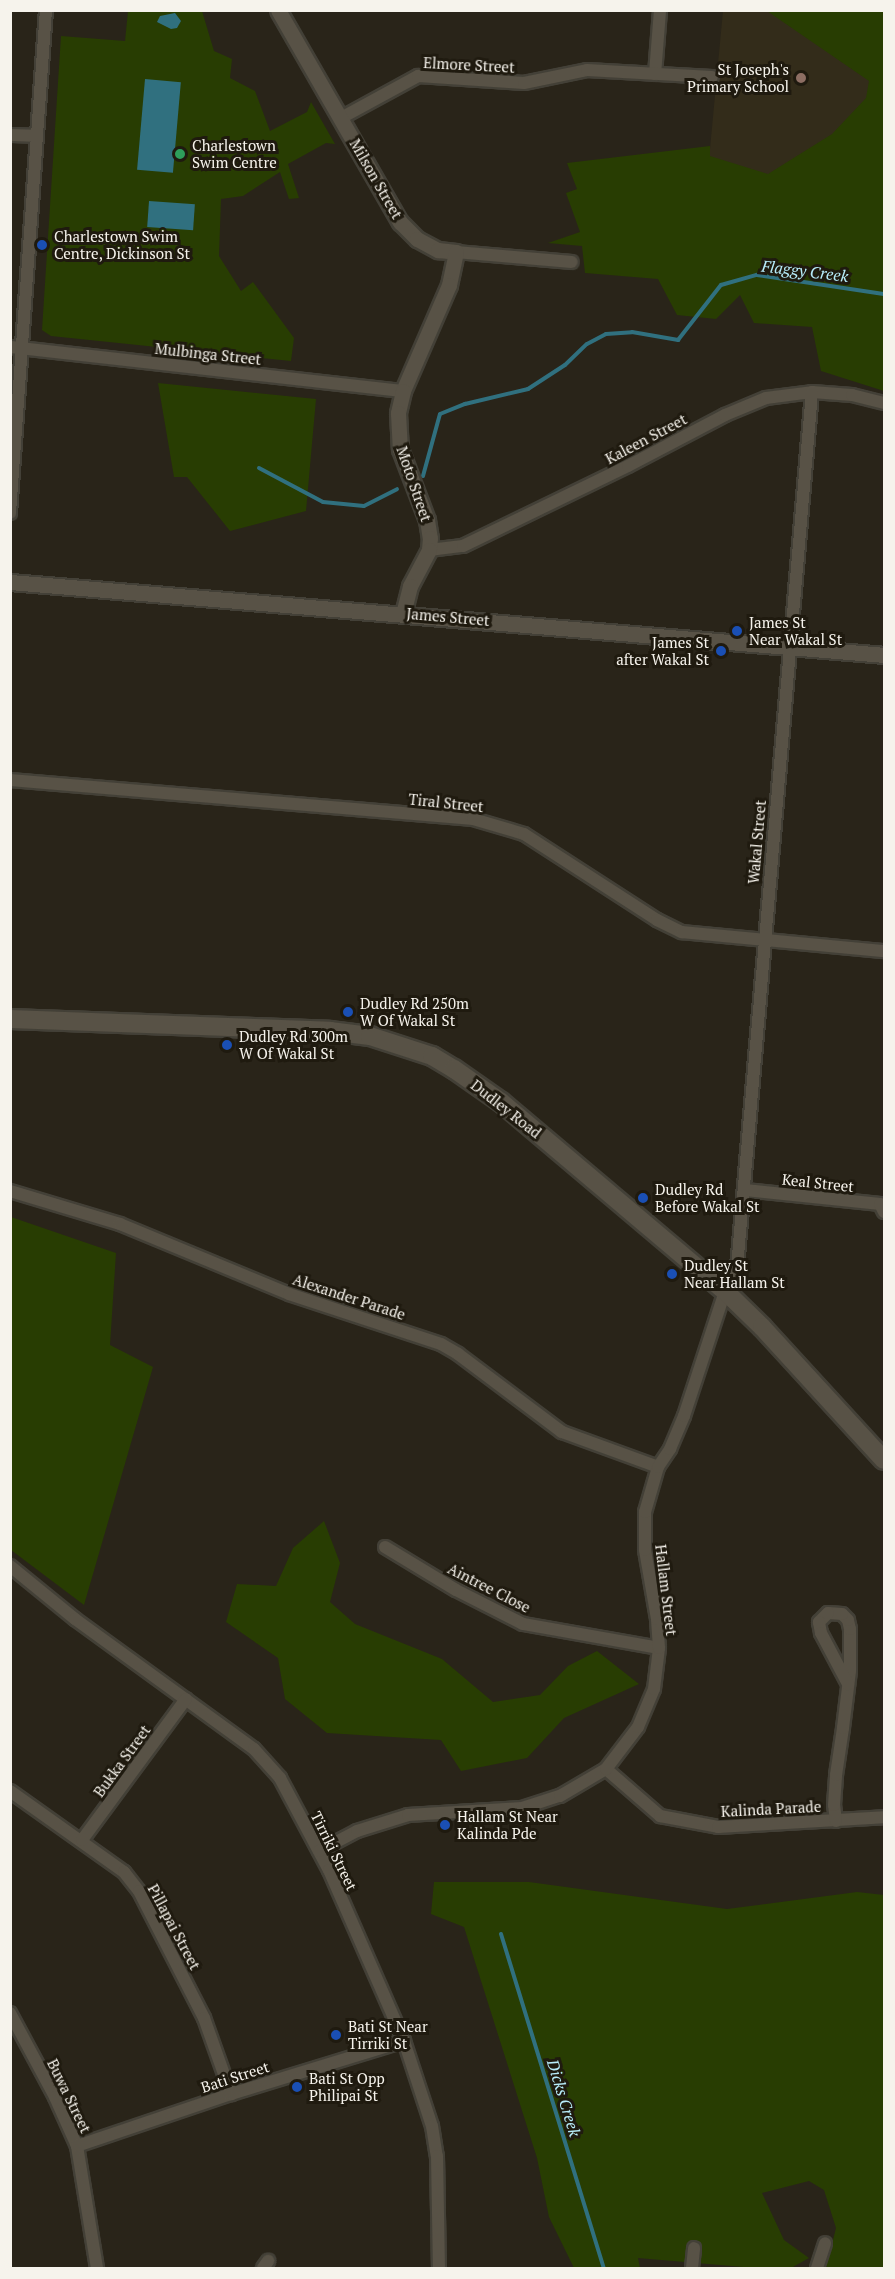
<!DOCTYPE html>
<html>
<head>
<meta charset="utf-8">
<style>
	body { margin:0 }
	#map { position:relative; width:895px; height:2279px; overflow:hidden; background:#292419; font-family:"PT Serif",serif }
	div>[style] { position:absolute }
	.built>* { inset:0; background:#332c1a }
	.green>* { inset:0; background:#283d02 }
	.water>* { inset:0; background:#30707f; transform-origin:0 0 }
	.stream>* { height:4px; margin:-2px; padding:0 2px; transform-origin:2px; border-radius:2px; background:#30707f }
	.roads { filter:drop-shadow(2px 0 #434037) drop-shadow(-2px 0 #434037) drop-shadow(0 2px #434037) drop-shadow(0 -2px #434037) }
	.minor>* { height:12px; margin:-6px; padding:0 6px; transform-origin:6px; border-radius:6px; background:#585246 }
	.tertiary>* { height:15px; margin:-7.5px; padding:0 7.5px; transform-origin:7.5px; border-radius:7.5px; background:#585246 }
	.secondary>* { height:18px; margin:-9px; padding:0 9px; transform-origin:9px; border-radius:9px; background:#585246 }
	.dots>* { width:16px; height:16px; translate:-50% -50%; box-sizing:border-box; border:3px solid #1f1a0f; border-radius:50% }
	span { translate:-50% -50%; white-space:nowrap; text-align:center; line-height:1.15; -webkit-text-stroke:6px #1f1a0f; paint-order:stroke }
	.street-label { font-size:15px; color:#f6f3ec }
	.poi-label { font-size:15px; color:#f6f3ec }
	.right { translate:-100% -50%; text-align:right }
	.left { translate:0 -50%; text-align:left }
	.water-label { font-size:16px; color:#b7ecfa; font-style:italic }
	.frame { position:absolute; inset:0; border:12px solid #f6f3ec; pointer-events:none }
</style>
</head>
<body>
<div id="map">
	<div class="built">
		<i style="clip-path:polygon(723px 11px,884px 11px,884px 162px,706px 191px)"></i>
	</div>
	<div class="green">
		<i style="clip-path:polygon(128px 11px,202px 11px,214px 51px,232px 59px,230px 78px,255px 91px,270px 131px,307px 112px,311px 102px,335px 144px,326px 143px,288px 164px,299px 198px,289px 199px,280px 172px,243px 196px,221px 199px,219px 256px,241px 291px,253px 282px,294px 338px,291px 361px,51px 336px,42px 330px,61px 36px,125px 41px)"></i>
		<i style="clip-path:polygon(767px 11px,884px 11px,884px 391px,821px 371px,812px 327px,754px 323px,740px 295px,716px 319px,677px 315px,658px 279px,585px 273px,582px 246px,548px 243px,580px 232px,566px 193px,577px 189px,567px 163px,710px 146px,710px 156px,768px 174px,832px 134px,866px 98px,869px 81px)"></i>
		<i style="clip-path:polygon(158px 383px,316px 399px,306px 511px,230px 531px,187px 477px,174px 477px)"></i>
		<i style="clip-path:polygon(11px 1217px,116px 1253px,110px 1345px,153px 1367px,84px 1605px,11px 1550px)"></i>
		<i style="clip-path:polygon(324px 1521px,340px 1563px,330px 1602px,355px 1624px,442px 1659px,493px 1702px,540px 1695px,568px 1666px,597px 1651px,639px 1684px,564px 1718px,527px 1758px,461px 1771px,441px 1740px,327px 1733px,285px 1699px,278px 1658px,226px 1622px,237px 1584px,276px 1586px,293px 1548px)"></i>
		<i style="clip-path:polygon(434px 1882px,529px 1882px,727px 1909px,857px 1892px,884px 1895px,884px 2268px,826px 2268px,836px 2228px,824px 2190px,809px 2181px,762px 2193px,784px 2240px,809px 2258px,791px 2268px,755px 2268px,638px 2258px,640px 2268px,574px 2268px,549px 2217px,537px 2158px,464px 1927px,431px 1914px)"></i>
	</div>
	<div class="water">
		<i style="clip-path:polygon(175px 13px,181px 21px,177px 28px,171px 29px,157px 22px,160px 16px)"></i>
		<i style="left:145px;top:79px;width:36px;height:91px;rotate:5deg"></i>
		<i style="left:149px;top:201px;width:46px;height:26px;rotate:4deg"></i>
	</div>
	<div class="stream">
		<i style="left:259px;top:468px;width:72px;rotate:28deg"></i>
		<i style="left:323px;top:502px;width:41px;rotate:5.6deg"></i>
		<i style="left:364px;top:506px;width:37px;rotate:-27deg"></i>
		<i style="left:423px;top:476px;width:64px;rotate:-74.7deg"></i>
		<i style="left:440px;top:414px;width:27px;rotate:-22deg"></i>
		<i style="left:465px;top:404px;width:65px;rotate:-13.4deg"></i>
		<i style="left:528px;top:389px;width:44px;rotate:-33deg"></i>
		<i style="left:565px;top:365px;width:30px;rotate:-44deg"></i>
		<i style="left:587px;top:344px;width:21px;rotate:-28deg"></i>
		<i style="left:606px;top:334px;width:26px;rotate:-4deg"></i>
		<i style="left:632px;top:332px;width:47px;rotate:9.9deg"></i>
		<i style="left:678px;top:340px;width:70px;rotate:-52deg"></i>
		<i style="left:721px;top:285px;width:37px;rotate:-16deg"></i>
		<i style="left:757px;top:275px;width:128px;rotate:8.5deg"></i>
		<i style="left:501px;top:1934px;width:350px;rotate:72.9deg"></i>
	</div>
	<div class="roads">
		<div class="minor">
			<i style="left:655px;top:74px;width:64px;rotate:-85.5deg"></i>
			<i style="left:341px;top:118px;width:88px;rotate:-28.6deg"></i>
			<i style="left:418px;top:76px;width:106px;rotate:3.8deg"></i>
			<i style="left:524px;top:83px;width:64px;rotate:-11.7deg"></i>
			<i style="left:587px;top:70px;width:125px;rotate:3.2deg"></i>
			<i style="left:10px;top:135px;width:26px;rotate:2deg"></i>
			<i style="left:456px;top:252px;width:116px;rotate:4.9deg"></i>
			<i style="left:10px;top:347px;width:395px;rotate:6.4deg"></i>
			<i style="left:10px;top:513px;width:504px;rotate:-85.91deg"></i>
			<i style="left:429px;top:550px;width:34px;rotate:-7deg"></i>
			<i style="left:463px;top:546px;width:183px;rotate:-25.9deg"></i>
			<i style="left:628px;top:466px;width:110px;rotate:-27.7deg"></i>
			<i style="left:725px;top:415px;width:44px;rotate:-22.5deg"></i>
			<i style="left:766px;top:398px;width:46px;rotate:-7.4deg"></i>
			<i style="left:812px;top:392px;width:40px;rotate:4.3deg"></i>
			<i style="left:852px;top:395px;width:33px;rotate:14deg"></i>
			<i style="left:10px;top:780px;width:465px;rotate:4.8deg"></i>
			<i style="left:473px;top:819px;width:53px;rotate:16.4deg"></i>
			<i style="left:524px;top:834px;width:158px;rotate:32.9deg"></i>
			<i style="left:657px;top:920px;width:28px;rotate:26deg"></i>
			<i style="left:682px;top:932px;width:203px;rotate:5.4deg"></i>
			<i style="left:745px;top:1190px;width:136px;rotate:5.9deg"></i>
			<i style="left:880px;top:1204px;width:9px;rotate:63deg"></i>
			<i style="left:10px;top:1191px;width:115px;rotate:16.7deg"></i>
			<i style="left:120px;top:1224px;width:183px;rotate:22.5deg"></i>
			<i style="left:289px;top:1294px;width:160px;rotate:18.2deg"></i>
			<i style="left:441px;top:1344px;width:20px;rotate:30deg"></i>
			<i style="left:458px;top:1354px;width:130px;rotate:36.9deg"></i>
			<i style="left:562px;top:1432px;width:102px;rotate:20deg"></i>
			<i style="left:385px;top:1547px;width:83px;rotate:31.2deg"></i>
			<i style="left:456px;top:1590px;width:75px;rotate:26.9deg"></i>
			<i style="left:523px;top:1624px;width:138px;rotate:10deg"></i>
			<i style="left:10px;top:1566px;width:84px;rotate:39.2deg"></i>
			<i style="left:75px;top:1619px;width:221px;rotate:36deg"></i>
			<i style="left:254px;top:1749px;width:39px;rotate:48deg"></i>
			<i style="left:280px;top:1778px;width:104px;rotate:62deg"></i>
			<i style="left:329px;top:1870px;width:187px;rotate:66.3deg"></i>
			<i style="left:404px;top:2041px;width:89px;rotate:71.8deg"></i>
			<i style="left:432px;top:2126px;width:30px;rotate:81deg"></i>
			<i style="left:437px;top:2156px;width:112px;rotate:89deg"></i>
			<i style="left:606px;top:1769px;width:72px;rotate:41deg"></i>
			<i style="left:660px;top:1816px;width:59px;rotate:10.7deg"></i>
			<i style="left:718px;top:1827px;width:166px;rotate:-3.4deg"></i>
			<i style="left:10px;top:1791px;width:140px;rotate:35.4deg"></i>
			<i style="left:124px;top:1872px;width:24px;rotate:52deg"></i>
			<i style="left:139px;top:1891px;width:143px;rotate:62.9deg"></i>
			<i style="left:204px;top:2018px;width:81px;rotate:70.4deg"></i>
			<i style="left:836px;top:1821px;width:16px;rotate:-97deg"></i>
			<i style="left:834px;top:1805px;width:30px;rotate:-86deg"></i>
			<i style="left:836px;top:1775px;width:48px;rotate:-81.5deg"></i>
			<i style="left:843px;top:1728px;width:57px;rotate:-83deg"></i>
			<i style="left:850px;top:1671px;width:42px;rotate:-90deg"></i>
			<i style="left:850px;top:1629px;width:9px;rotate:-103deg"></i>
			<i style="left:848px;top:1620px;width:8px;rotate:-135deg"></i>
			<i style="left:842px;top:1614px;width:14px;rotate:-176deg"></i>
			<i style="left:828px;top:1613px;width:13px;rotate:135deg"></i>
			<i style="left:819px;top:1622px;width:11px;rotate:80deg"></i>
			<i style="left:821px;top:1633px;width:58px;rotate:62.1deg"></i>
			<i style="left:82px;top:1840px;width:175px;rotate:-53.6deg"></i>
			<i style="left:319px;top:1851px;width:43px;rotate:-27.8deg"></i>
			<i style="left:357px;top:1831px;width:53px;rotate:-17.4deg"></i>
			<i style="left:408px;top:1815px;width:114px;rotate:-3.5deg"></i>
			<i style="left:522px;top:1808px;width:40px;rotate:-18deg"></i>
			<i style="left:560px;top:1796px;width:53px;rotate:-30.4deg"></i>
			<i style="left:606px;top:1769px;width:53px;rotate:-52.7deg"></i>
			<i style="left:638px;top:1727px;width:41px;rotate:-67.2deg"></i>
			<i style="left:654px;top:1689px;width:41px;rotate:-83deg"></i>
			<i style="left:659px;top:1648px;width:29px;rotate:-94deg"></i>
			<i style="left:657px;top:1619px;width:70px;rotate:-99.9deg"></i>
			<i style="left:645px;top:1550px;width:38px;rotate:-90deg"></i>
			<i style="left:645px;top:1512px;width:47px;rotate:-73.9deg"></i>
			<i style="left:658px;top:1467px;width:22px;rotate:-56deg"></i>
			<i style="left:670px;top:1449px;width:36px;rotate:-67deg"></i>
			<i style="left:684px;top:1416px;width:132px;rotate:-71.8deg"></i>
			<i style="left:725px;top:1291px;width:16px;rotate:-47deg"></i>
			<i style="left:736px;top:1279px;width:890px;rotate:-85.1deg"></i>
			<i style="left:10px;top:2013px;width:95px;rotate:61.8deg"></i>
			<i style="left:55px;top:2097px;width:54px;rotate:65.8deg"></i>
			<i style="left:77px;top:2146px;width:124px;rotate:80.7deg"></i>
			<i style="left:77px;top:2146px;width:163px;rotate:-18.7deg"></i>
			<i style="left:231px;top:2094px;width:181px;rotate:-17deg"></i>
			<i style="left:263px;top:2268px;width:9px;rotate:-54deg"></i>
			<i style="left:692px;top:2268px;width:20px;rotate:-84deg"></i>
			<i style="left:817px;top:2268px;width:26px;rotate:-72deg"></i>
		</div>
		<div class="tertiary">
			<i style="left:278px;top:10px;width:245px;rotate:60.1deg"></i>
			<i style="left:400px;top:222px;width:24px;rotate:45deg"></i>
			<i style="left:417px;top:239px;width:24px;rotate:28deg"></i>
			<i style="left:438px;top:250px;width:18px;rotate:6deg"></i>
			<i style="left:456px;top:252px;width:34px;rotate:102deg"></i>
			<i style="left:449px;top:285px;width:116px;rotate:113.5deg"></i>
			<i style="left:403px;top:391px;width:23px;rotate:103deg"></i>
			<i style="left:398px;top:413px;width:36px;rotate:87deg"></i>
			<i style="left:400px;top:449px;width:76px;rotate:69.2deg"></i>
			<i style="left:427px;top:520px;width:18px;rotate:81deg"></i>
			<i style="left:430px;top:538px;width:12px;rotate:95deg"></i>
			<i style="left:429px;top:550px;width:41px;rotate:117.8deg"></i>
			<i style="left:410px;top:586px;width:29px;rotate:104deg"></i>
			<i style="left:10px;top:582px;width:877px;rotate:4.77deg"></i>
		</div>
		<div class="secondary">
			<i style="left:10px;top:1019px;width:320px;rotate:2.1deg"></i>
			<i style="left:330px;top:1031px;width:40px;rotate:7.1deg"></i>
			<i style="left:370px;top:1036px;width:65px;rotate:17.9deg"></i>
			<i style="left:432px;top:1056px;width:26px;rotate:31deg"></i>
			<i style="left:454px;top:1069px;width:57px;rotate:35.1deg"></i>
			<i style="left:501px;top:1102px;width:293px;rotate:40.2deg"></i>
			<i style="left:725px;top:1291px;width:52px;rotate:44.2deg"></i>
			<i style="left:762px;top:1327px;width:180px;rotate:47.5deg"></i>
		</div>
	</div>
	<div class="dots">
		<i style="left:801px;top:78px;background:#8d6e63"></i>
		<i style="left:180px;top:154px;background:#2e9e5b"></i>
		<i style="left:42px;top:245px;background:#1a4fb4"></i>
		<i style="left:737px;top:631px;background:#1a4fb4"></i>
		<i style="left:721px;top:651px;background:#1a4fb4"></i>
		<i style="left:348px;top:1012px;background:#1a4fb4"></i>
		<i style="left:227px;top:1045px;background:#1a4fb4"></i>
		<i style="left:643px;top:1198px;background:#1a4fb4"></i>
		<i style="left:672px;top:1274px;background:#1a4fb4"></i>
		<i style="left:445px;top:1825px;background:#1a4fb4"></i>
		<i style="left:336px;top:2035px;background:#1a4fb4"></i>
		<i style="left:297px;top:2087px;background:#1a4fb4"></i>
	</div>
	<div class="street-label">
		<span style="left:469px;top:65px;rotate:3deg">Elmore Street</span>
		<span style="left:376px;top:179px;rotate:60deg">Milson Street</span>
		<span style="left:208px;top:354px;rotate:6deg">Mulbinga Street</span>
		<span style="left:646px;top:439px;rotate:-28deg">Kaleen Street</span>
		<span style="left:414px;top:484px;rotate:71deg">Moto Street</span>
		<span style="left:448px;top:617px;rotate:5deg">James Street</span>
		<span style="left:446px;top:803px;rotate:6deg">Tiral Street</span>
		<span style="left:757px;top:842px;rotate:-85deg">Wakal Street</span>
		<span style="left:506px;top:1109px;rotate:38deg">Dudley Road</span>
		<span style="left:818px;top:1183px;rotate:6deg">Keal Street</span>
		<span style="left:349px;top:1297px;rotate:18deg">Alexander Parade</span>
		<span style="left:489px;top:1588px;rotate:27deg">Aintree Close</span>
		<span style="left:666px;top:1590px;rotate:83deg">Hallam Street</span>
		<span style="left:122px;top:1761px;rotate:-54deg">Bukka Street</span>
		<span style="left:771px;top:1809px;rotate:-3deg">Kalinda Parade</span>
		<span style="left:334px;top:1851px;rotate:64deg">Tirriki Street</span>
		<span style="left:174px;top:1927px;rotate:62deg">Pillapai Street</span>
		<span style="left:235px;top:2077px;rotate:-18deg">Bati Street</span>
		<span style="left:69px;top:2096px;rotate:64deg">Buwa Street</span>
	</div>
	<div class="poi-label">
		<span class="right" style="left:789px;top:78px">St Joseph's<br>Primary School</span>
		<span class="left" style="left:192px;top:154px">Charlestown<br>Swim Centre</span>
		<span class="left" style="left:54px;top:245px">Charlestown Swim<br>Centre, Dickinson St</span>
		<span class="left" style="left:749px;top:631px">James St<br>Near Wakal St</span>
		<span class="right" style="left:709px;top:651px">James St<br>after Wakal St</span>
		<span class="left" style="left:360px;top:1012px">Dudley Rd 250m<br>W Of Wakal St</span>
		<span class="left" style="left:239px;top:1045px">Dudley Rd 300m<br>W Of Wakal St</span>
		<span class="left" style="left:655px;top:1198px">Dudley Rd<br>Before Wakal St</span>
		<span class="left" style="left:684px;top:1274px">Dudley St<br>Near Hallam St</span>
		<span class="left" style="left:457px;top:1825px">Hallam St Near<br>Kalinda Pde</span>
		<span class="left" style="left:348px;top:2035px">Bati St Near<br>Tirriki St</span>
		<span class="left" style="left:309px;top:2087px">Bati St Opp<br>Philipai St</span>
	</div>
	<div class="water-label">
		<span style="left:805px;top:271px;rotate:7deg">Flaggy Creek</span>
		<span style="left:564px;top:2098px;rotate:73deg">Dicks Creek</span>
	</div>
	<div class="frame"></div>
</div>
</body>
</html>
